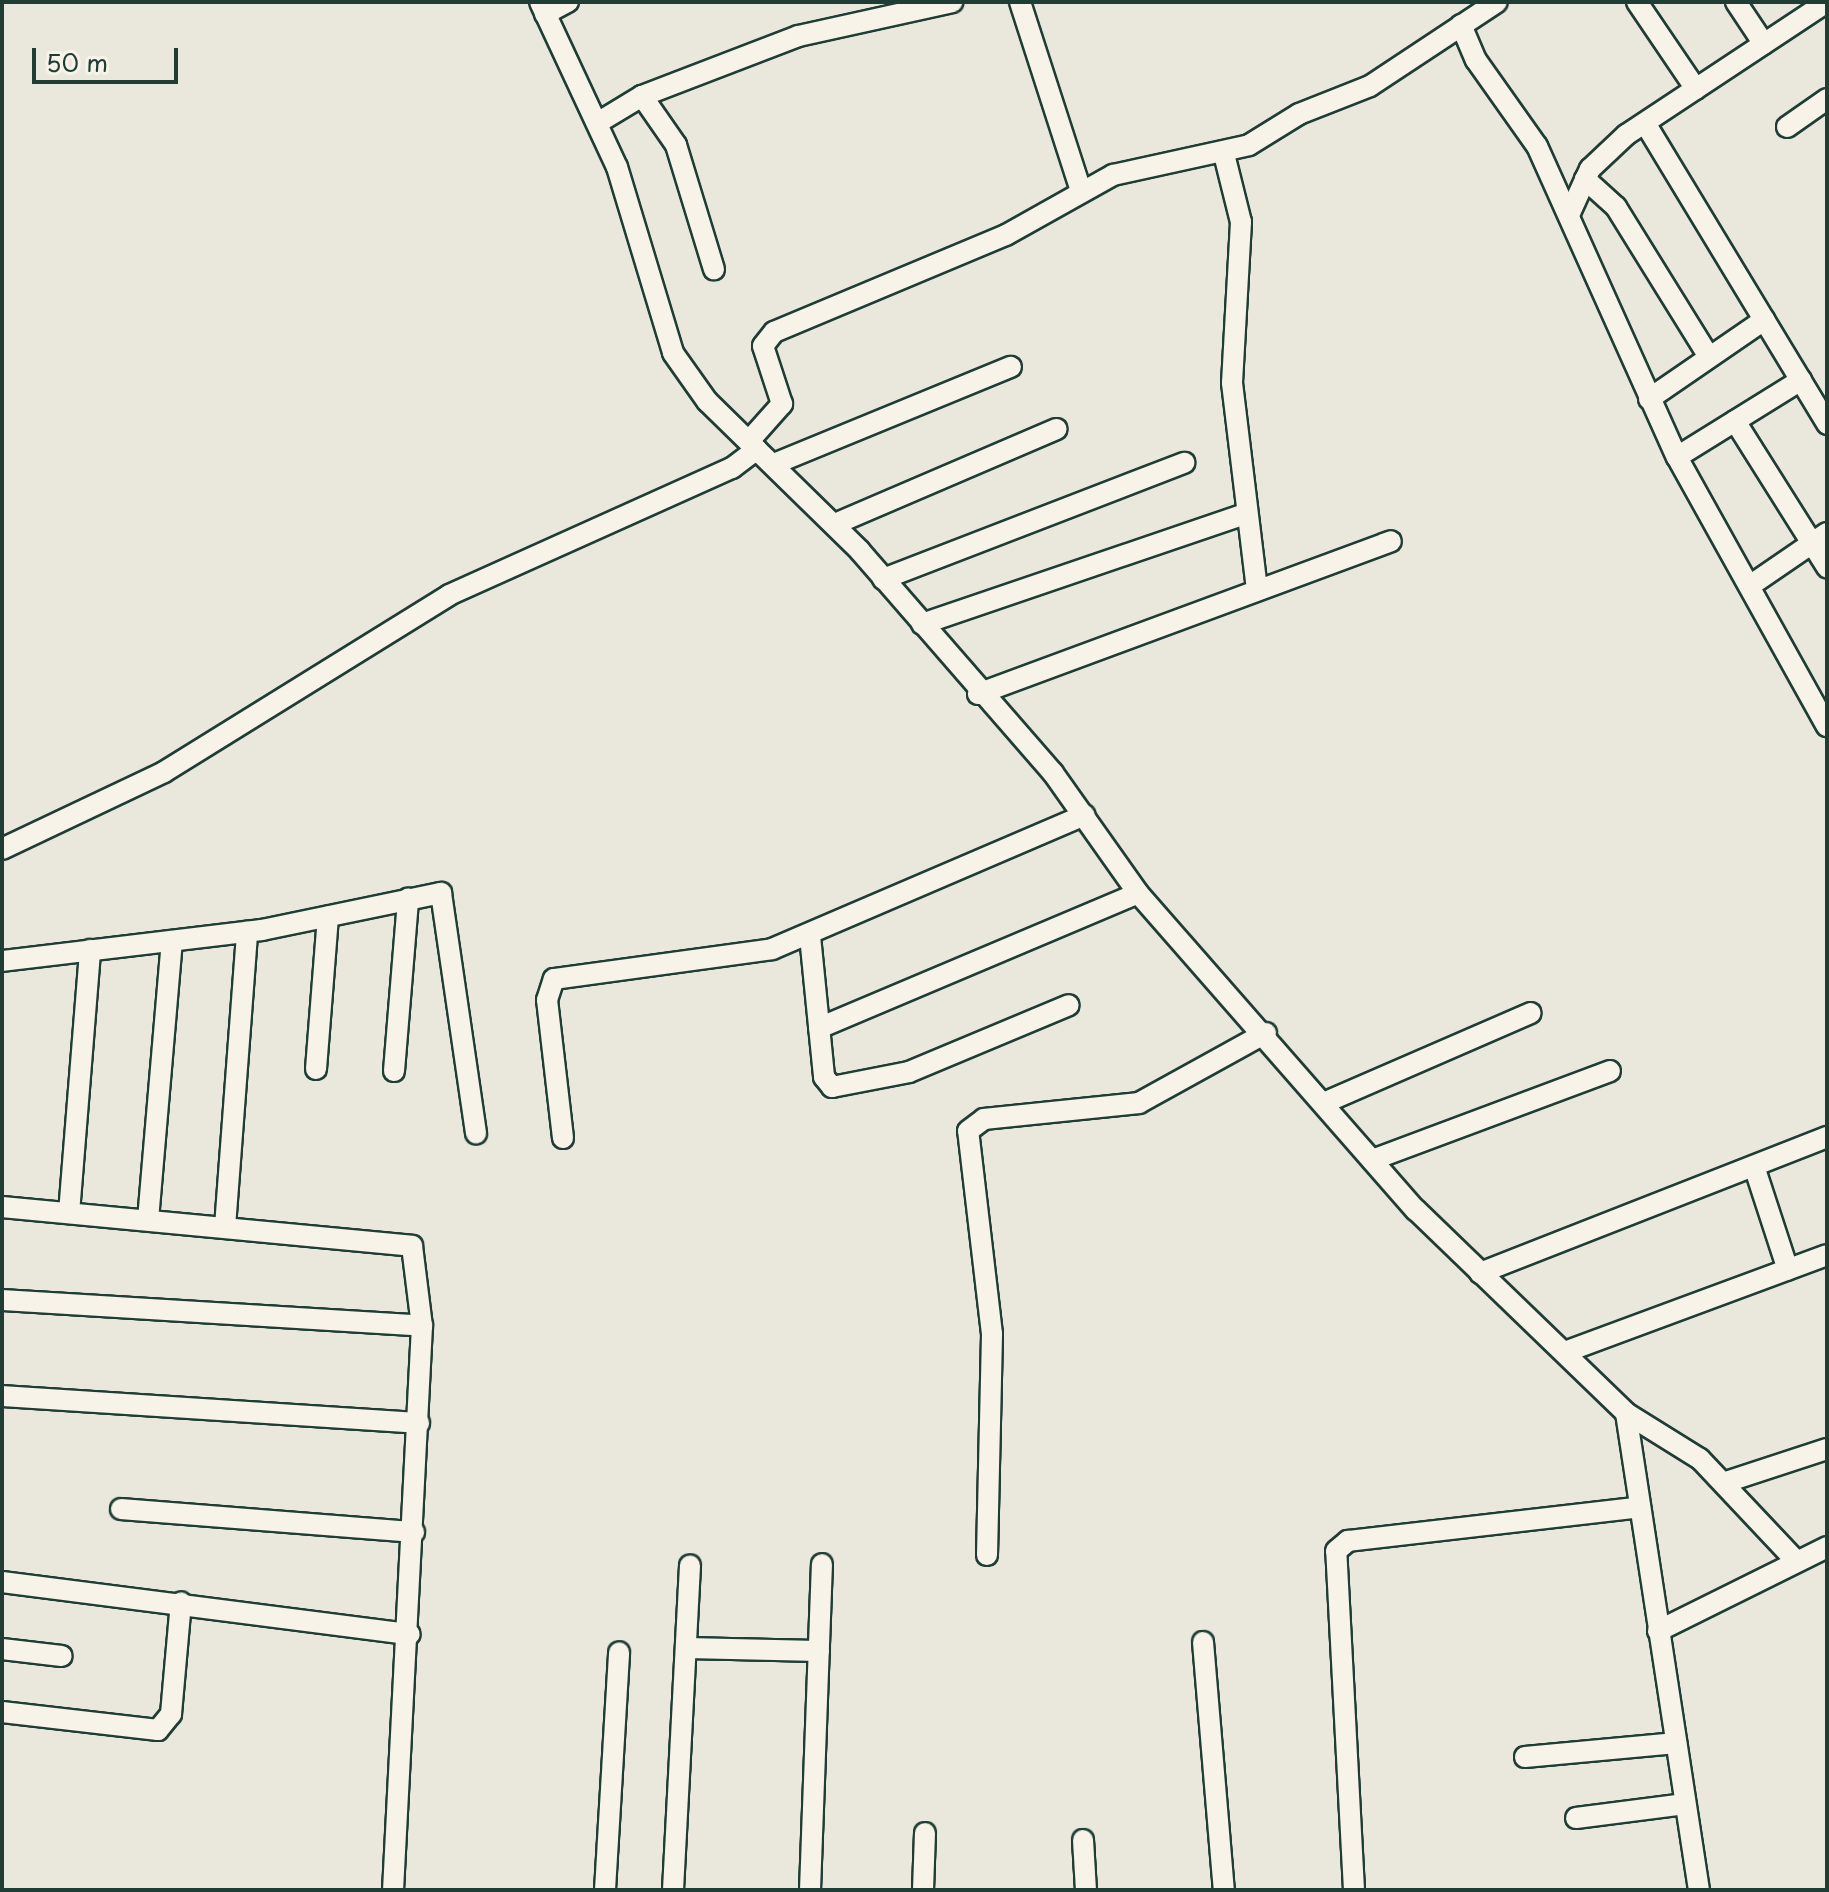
<!DOCTYPE html>
<html>
<head>
<meta charset="utf-8">
<style>
	body { margin:0 }
	#map { position:relative; width:1829px; height:1892px; overflow:hidden; background:#eae8dd; font-family:"Playpen Sans",sans-serif }
	div>[style] { position:absolute }
	.roads { filter:drop-shadow(2px 0 #1f3d34) drop-shadow(-2px 0 #1f3d34) drop-shadow(0 2px #1f3d34) drop-shadow(0 -2px #1f3d34) }
	.minor>* { height:20px; margin:-10px; padding:0 10px; transform-origin:10px; border-radius:10px; background:#f7f3e8 }
	span { translate:-50% -50%; white-space:nowrap; text-align:center; line-height:1.15; -webkit-text-stroke:7px #f7f3e8; paint-order:stroke }
	.frame { position:absolute; inset:0; border:4px solid #1f3d34; pointer-events:none }
	.scale { position:absolute; left:32px; top:48px; width:146px; height:36px; box-sizing:border-box; border:4px solid #1f3d34; border-top:0; padding-left:10px; font-size:24px; line-height:28px; white-space:nowrap; color:#1f3d34; -webkit-text-stroke:6px #f7f3e8; paint-order:stroke }
</style>
</head>
<body>
<div id="map">
	<div class="roads">
		<div class="minor">
			<i style="left:540px;top:2px;width:182px;rotate:65deg"></i>
			<i style="left:617px;top:167px;width:194px;rotate:73.2deg"></i>
			<i style="left:673px;top:353px;width:59px;rotate:54.7deg"></i>
			<i style="left:707px;top:401px;width:214px;rotate:44.4deg"></i>
			<i style="left:860px;top:551px;width:294px;rotate:49deg"></i>
			<i style="left:1053px;top:773px;width:147px;rotate:54.7deg"></i>
			<i style="left:1138px;top:893px;width:422px;rotate:48.8deg"></i>
			<i style="left:1416px;top:1210px;width:292px;rotate:44deg"></i>
			<i style="left:1626px;top:1413px;width:483px;rotate:81.3deg"></i>
			<i style="left:1020px;top:2px;width:195px;rotate:72.1deg"></i>
			<i style="left:1637px;top:2px;width:105px;rotate:55.9deg"></i>
			<i style="left:1736px;top:2px;width:50px;rotate:56.3deg"></i>
			<i style="left:545px;top:14px;width:26px;rotate:-28deg"></i>
			<i style="left:1461px;top:25px;width:38px;rotate:67deg"></i>
			<i style="left:1476px;top:60px;width:105px;rotate:54.7deg"></i>
			<i style="left:1537px;top:146px;width:341px;rotate:65.8deg"></i>
			<i style="left:1677px;top:457px;width:308px;rotate:60.9deg"></i>
			<i style="left:642px;top:96px;width:60px;rotate:55.2deg"></i>
			<i style="left:676px;top:145px;width:130px;rotate:73deg"></i>
			<i style="left:599px;top:122px;width:50px;rotate:-31.2deg"></i>
			<i style="left:642px;top:96px;width:167px;rotate:-21deg"></i>
			<i style="left:798px;top:36px;width:158px;rotate:-12.4deg"></i>
			<i style="left:1645px;top:123px;width:352px;rotate:58.8deg"></i>
			<i style="left:1787px;top:127px;width:49px;rotate:-35deg"></i>
			<i style="left:1224px;top:154px;width:70px;rotate:76deg"></i>
			<i style="left:1241px;top:222px;width:161px;rotate:93.2deg"></i>
			<i style="left:1232px;top:383px;width:209px;rotate:83.1deg"></i>
			<i style="left:1585px;top:179px;width:42px;rotate:42.1deg"></i>
			<i style="left:1616px;top:207px;width:176px;rotate:58.2deg"></i>
			<i style="left:1569px;top:215px;width:51px;rotate:-65.5deg"></i>
			<i style="left:1590px;top:169px;width:50px;rotate:-43.4deg"></i>
			<i style="left:1626px;top:135px;width:241px;rotate:-33.5deg"></i>
			<i style="left:1649px;top:399px;width:140px;rotate:-34.5deg"></i>
			<i style="left:1735px;top:421px;width:173px;rotate:57.8deg"></i>
			<i style="left:749px;top:441px;width:50px;rotate:-48.3deg"></i>
			<i style="left:782px;top:404px;width:61px;rotate:-108.1deg"></i>
			<i style="left:763px;top:346px;width:18px;rotate:-52deg"></i>
			<i style="left:774px;top:332px;width:251px;rotate:-22.7deg"></i>
			<i style="left:1006px;top:235px;width:123px;rotate:-29.3deg"></i>
			<i style="left:1113px;top:175px;width:139px;rotate:-12.4deg"></i>
			<i style="left:1249px;top:145px;width:59px;rotate:-31.8deg"></i>
			<i style="left:1299px;top:114px;width:76px;rotate:-21.5deg"></i>
			<i style="left:1370px;top:86px;width:152px;rotate:-33.5deg"></i>
			<i style="left:1677px;top:457px;width:146px;rotate:-31.8deg"></i>
			<i style="left:774px;top:464px;width:256px;rotate:-22.3deg"></i>
			<i style="left:835px;top:524px;width:241px;rotate:-23.2deg"></i>
			<i style="left:883px;top:579px;width:323px;rotate:-21.1deg"></i>
			<i style="left:1751px;top:585px;width:92px;rotate:-34.4deg"></i>
			<i style="left:922px;top:624px;width:342px;rotate:-18.8deg"></i>
			<i style="left:978px;top:694px;width:440px;rotate:-20.3deg"></i>
			<i style="left:2px;top:849px;width:179px;rotate:-25.4deg"></i>
			<i style="left:164px;top:772px;width:335px;rotate:-31.8deg"></i>
			<i style="left:449px;top:595px;width:310px;rotate:-24.2deg"></i>
			<i style="left:732px;top:468px;width:31px;rotate:-37deg"></i>
			<i style="left:810px;top:936px;width:142px;rotate:84.3deg"></i>
			<i style="left:824px;top:1077px;width:13px;rotate:51deg"></i>
			<i style="left:832px;top:1087px;width:78px;rotate:-11deg"></i>
			<i style="left:909px;top:1072px;width:173px;rotate:-22.7deg"></i>
			<i style="left:2px;top:961px;width:262px;rotate:-6.8deg"></i>
			<i style="left:262px;top:930px;width:183px;rotate:-11.7deg"></i>
			<i style="left:441px;top:893px;width:243px;rotate:81.7deg"></i>
			<i style="left:819px;top:1028px;width:346px;rotate:-22.9deg"></i>
			<i style="left:316px;top:1069px;width:153px;rotate:-85.5deg"></i>
			<i style="left:394px;top:1071px;width:173px;rotate:-85.3deg"></i>
			<i style="left:1326px;top:1102px;width:223px;rotate:-23.5deg"></i>
			<i style="left:563px;top:1138px;width:139px;rotate:-96.6deg"></i>
			<i style="left:547px;top:1000px;width:22px;rotate:-72deg"></i>
			<i style="left:554px;top:979px;width:220px;rotate:-7.8deg"></i>
			<i style="left:772px;top:949px;width:340px;rotate:-23.2deg"></i>
			<i style="left:1372px;top:1160px;width:254px;rotate:-20.5deg"></i>
			<i style="left:1754px;top:1166px;width:109px;rotate:71.9deg"></i>
			<i style="left:2px;top:1207px;width:412px;rotate:5.4deg"></i>
			<i style="left:412px;top:1246px;width:81px;rotate:82.9deg"></i>
			<i style="left:422px;top:1326px;width:565px;rotate:92.94deg"></i>
			<i style="left:69px;top:1213px;width:264px;rotate:-85.4deg"></i>
			<i style="left:148px;top:1220px;width:280px;rotate:-85.1deg"></i>
			<i style="left:225px;top:1227px;width:296px;rotate:-85.7deg"></i>
			<i style="left:1480px;top:1273px;width:373px;rotate:-21.4deg"></i>
			<i style="left:2px;top:1300px;width:421px;rotate:3.5deg"></i>
			<i style="left:1565px;top:1352px;width:279px;rotate:-20.3deg"></i>
			<i style="left:2px;top:1396px;width:418px;rotate:3.7deg"></i>
			<i style="left:1626px;top:1413px;width:87px;rotate:31.9deg"></i>
			<i style="left:1700px;top:1459px;width:140px;rotate:46.7deg"></i>
			<i style="left:1726px;top:1482px;width:106px;rotate:-18.1deg"></i>
			<i style="left:121px;top:1509px;width:294px;rotate:4.5deg"></i>
			<i style="left:987px;top:1555px;width:221px;rotate:-88.7deg"></i>
			<i style="left:992px;top:1334px;width:204px;rotate:-96.7deg"></i>
			<i style="left:968px;top:1131px;width:20px;rotate:-37deg"></i>
			<i style="left:984px;top:1119px;width:156px;rotate:-5.9deg"></i>
			<i style="left:1139px;top:1103px;width:145px;rotate:-28.9deg"></i>
			<i style="left:2px;top:1582px;width:411px;rotate:7.3deg"></i>
			<i style="left:1658px;top:1631px;width:189px;rotate:-26.4deg"></i>
			<i style="left:1203px;top:1642px;width:249px;rotate:85.2deg"></i>
			<i style="left:686px;top:1648px;width:133px;rotate:1.3deg"></i>
			<i style="left:2px;top:1649px;width:60px;rotate:6.7deg"></i>
			<i style="left:2px;top:1712px;width:157px;rotate:6.6deg"></i>
			<i style="left:158px;top:1730px;width:21px;rotate:-51deg"></i>
			<i style="left:171px;top:1714px;width:112px;rotate:-84.9deg"></i>
			<i style="left:1525px;top:1757px;width:152px;rotate:-5.3deg"></i>
			<i style="left:1576px;top:1818px;width:110px;rotate:-7.3deg"></i>
			<i style="left:1083px;top:1840px;width:50px;rotate:86.6deg"></i>
			<i style="left:605px;top:1890px;width:238px;rotate:-86.6deg"></i>
			<i style="left:673px;top:1890px;width:325px;rotate:-87deg"></i>
			<i style="left:810px;top:1890px;width:326px;rotate:-87.9deg"></i>
			<i style="left:923px;top:1890px;width:57px;rotate:-88deg"></i>
			<i style="left:1354px;top:1890px;width:339px;rotate:-93deg"></i>
			<i style="left:1336px;top:1551px;width:16px;rotate:-40deg"></i>
			<i style="left:1348px;top:1541px;width:294px;rotate:-6.6deg"></i>
		</div>
	</div>
	<div class="frame"></div>
	<div class="scale">50 m</div>
</div>
</body>
</html>
